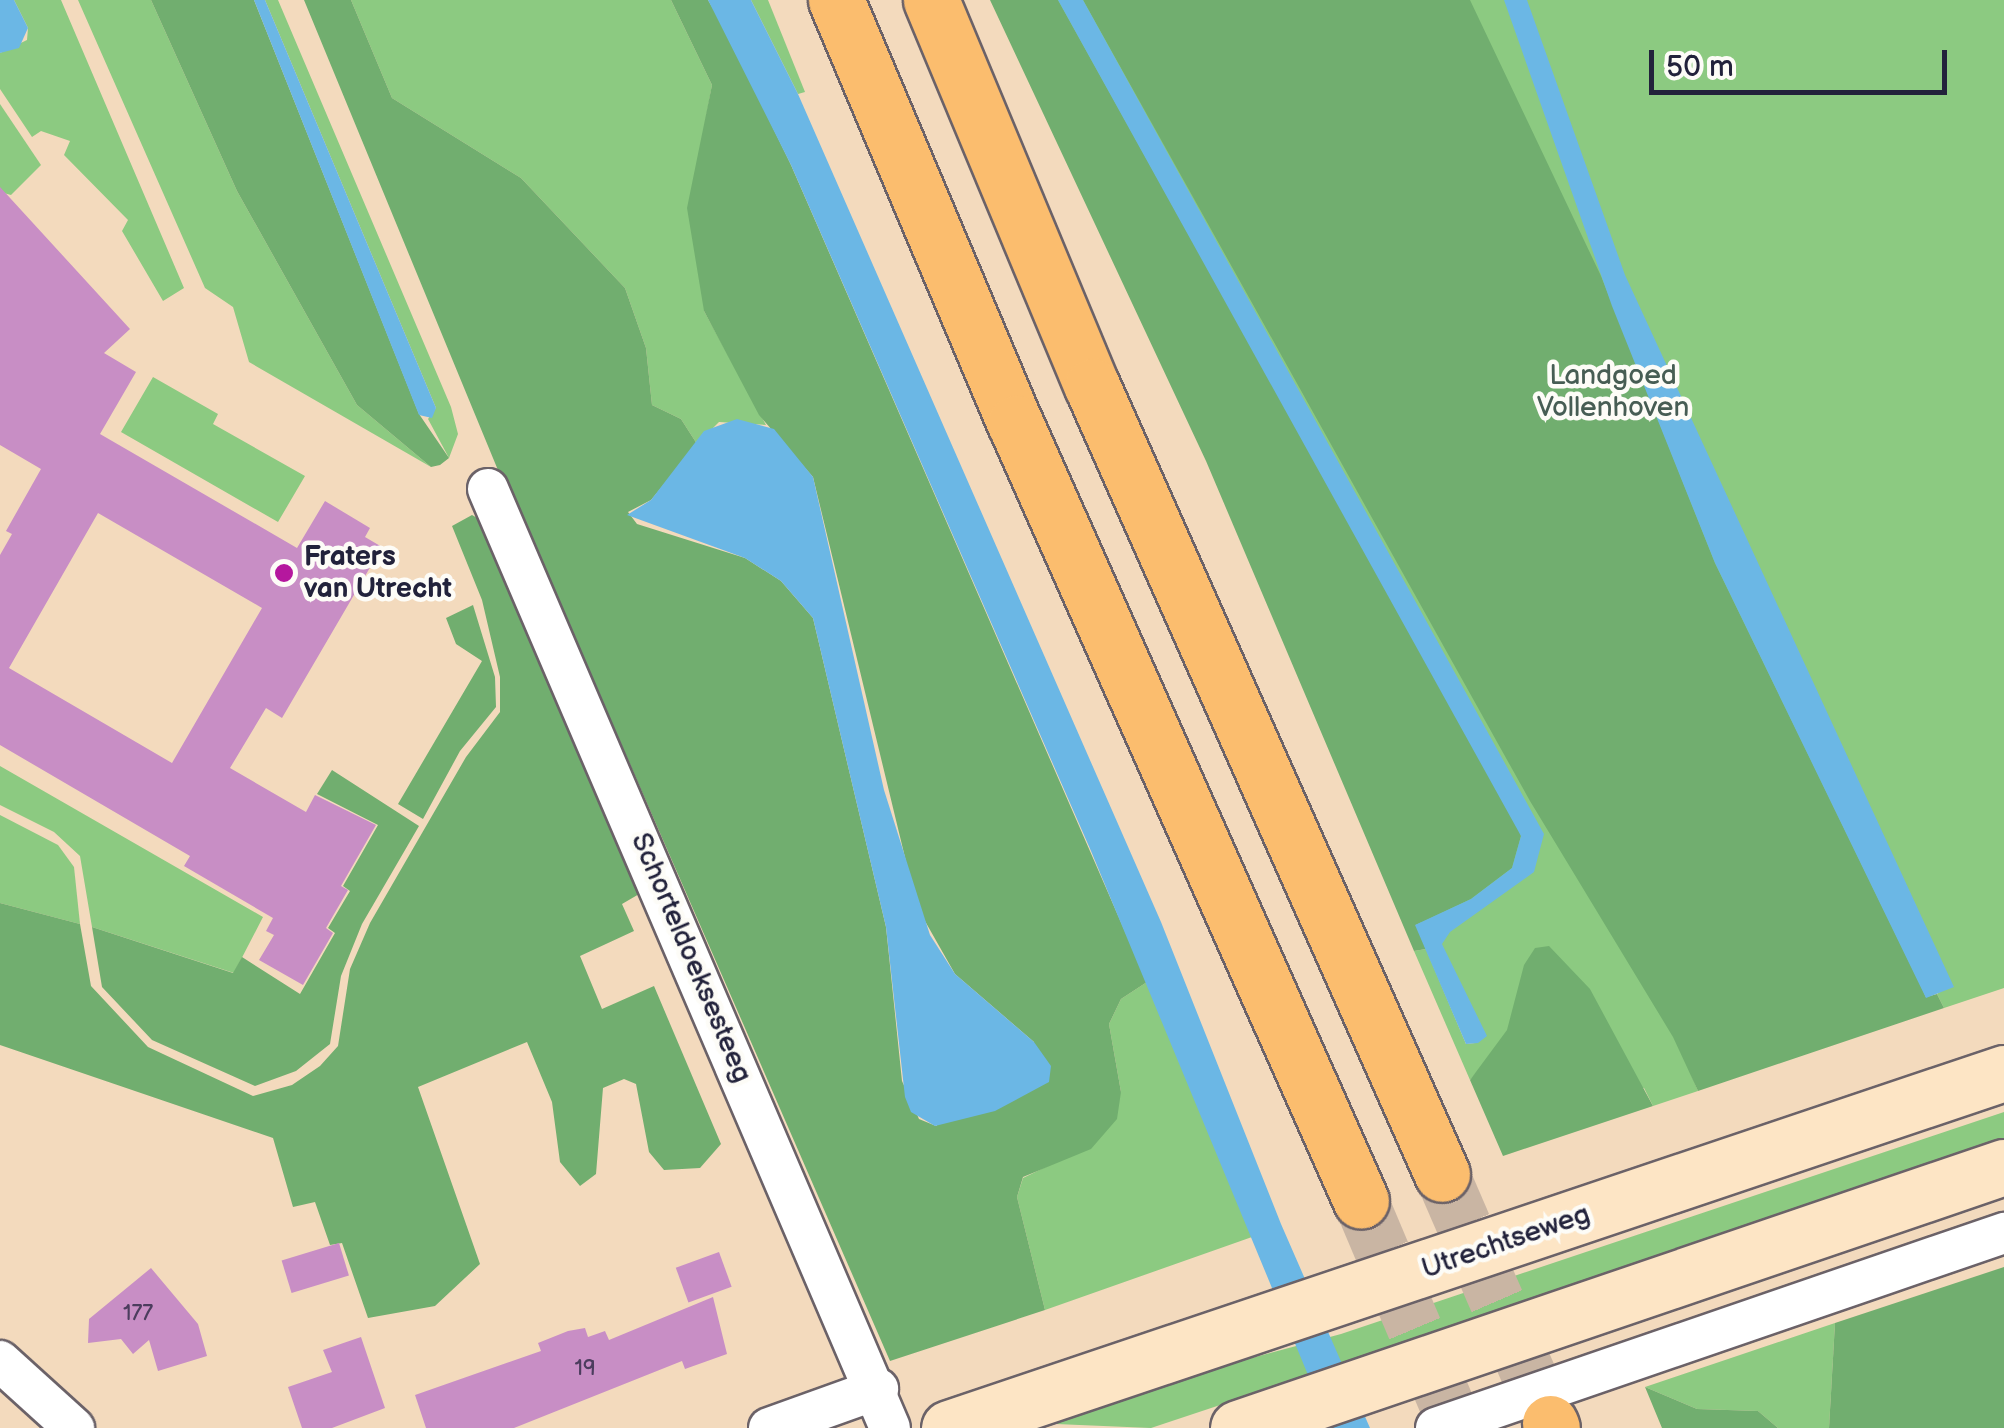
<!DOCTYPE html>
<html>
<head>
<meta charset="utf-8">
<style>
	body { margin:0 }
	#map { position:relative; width:2004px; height:1428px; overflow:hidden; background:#f3dabd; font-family:"Balsamiq Sans",sans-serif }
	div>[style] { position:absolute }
	.green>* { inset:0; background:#8cca81 }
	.forest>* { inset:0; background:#71ae6f }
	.water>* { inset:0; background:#6bb7e5 }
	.building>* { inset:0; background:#c88ec5; transform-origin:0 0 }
	.motorway-tunnel>* { height:55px; margin-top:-27.5px; transform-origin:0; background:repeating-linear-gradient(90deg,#c9b5a3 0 55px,transparent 0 83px) }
	.roads { filter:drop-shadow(2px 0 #6b6268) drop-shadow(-2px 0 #6b6268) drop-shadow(0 2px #6b6268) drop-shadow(0 -2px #6b6268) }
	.minor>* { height:40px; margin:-20px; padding:0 20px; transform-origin:20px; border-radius:20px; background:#fff }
	.secondary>* { height:55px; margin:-27.5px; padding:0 27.5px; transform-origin:27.5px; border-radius:27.5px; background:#fde5c5 }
	.motorway>* { height:55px; margin:-27.5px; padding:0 27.5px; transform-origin:27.5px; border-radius:27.5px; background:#fbbd6e }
	.dots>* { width:28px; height:28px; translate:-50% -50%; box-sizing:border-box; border:5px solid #fdfcf7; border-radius:50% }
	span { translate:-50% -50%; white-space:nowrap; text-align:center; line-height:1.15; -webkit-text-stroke:9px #fdfcf7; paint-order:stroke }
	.number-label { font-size:22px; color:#4c3d5e }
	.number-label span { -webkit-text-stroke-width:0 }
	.park-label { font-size:28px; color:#475d54 }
	.poi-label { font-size:28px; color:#22223b; font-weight:700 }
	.left { translate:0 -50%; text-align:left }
	.street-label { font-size:28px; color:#22223b }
	.scale { position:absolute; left:1649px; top:50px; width:298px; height:45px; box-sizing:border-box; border:5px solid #22223b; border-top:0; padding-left:12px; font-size:30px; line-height:35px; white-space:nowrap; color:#22223b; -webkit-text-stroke:8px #fdfcf7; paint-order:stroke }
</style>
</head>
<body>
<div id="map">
	<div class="green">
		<i style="clip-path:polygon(14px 0,61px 0,184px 288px,163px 301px,122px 231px,128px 220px,64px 155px,70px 141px,41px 131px,32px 137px,0 89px,0 53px,27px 40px,28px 28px)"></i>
		<i style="clip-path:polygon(78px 0,151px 0,237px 191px,357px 405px,431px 467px,249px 362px,233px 307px,205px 288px)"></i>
		<i style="clip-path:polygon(265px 0,278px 0,451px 407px,458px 434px,449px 458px,428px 419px,436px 408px)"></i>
		<i style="clip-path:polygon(351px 0,671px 0,712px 85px,703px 134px,704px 311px,766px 425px,719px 422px,697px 444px,681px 419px,652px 405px,646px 348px,625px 288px,521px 178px,392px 98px)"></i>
		<i style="clip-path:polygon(751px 0,768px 0,805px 92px,798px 94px)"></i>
		<i style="clip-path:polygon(1008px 0,2004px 0,2004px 988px,1944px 1008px,1937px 994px,1952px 983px,1690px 1072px,1698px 1091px,1653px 1106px,1644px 1088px,1484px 1064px,1470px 1080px,1414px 951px,1426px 949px,1466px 1044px,1475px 1043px)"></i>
		<i style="clip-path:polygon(0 104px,41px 165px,11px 195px,0 192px)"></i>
		<i style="clip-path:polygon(153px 377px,218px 414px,213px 424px,305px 476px,278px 522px,121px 432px)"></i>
		<i style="clip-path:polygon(0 766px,263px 917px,234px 973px,92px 927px,80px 856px,54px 832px,0 805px)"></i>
		<i style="clip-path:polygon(0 815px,58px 845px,74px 867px,80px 924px,0 903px)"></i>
		<i style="clip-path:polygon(1147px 982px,1252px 1237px,1045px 1310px,1017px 1197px,1023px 1178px,1056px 1162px,1121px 1092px,1109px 1024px,1121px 999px)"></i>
		<i style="clip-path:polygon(2004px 1112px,2004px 1144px,1151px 1428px,1032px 1423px,1035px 1416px,1341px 1334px)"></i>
		<i style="clip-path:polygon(1835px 1323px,1829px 1428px,1778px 1428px,1758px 1411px,1697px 1409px,1645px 1387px)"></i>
	</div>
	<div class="forest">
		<i style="clip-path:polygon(151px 0,254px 0,419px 414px,449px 458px,440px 465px,431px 467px,357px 405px,237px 191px)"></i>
		<i style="clip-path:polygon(304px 0,351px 0,392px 98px,521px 178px,625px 288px,646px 348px,652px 405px,681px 419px,697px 444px,651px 500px,628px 512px,637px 524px,745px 558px,781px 581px,813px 618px,886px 927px,902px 1081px,919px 1119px,936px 1126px,1034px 1042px,955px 974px,917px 907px,813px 477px,759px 415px,704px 311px,687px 208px,712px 85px,671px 0,708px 0,725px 29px,791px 165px,1147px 982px,1121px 999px,1109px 1024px,1121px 1092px,1117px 1119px,1091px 1149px,1023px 1177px,1017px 1197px,1045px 1310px,890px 1361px,562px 608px,528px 543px)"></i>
		<i style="clip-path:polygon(990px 0,1058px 0,1513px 817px,1521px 836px,1512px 868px,1471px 899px,1416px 925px,1426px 949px,1414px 951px,1206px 461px)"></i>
		<i style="clip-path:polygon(1083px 0,1470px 0,1601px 276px,1715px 563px,1926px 997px,1937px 994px,1944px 1008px,1698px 1091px,1673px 1037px,1530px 801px)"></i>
		<i style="clip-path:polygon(472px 515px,479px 519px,646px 890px,622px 904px,634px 931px,580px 956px,602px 1009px,654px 986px,721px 1144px,700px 1168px,664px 1170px,649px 1152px,636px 1084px,624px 1079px,603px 1088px,596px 1174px,580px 1186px,560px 1162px,552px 1102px,527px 1042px,418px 1087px,480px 1264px,435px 1306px,368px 1318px,342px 1243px,330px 1245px,315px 1202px,293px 1207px,273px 1138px,0 1045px,0 903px,80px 924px,91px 986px,148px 1047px,253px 1096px,292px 1085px,320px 1066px,338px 1046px,350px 969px,370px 923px,466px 757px,500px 712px,500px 677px,482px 600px,452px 526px)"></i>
		<i style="clip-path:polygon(473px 605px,495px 677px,496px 707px,460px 751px,423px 819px,398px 804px,482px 661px,456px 644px,446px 618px)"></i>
		<i style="clip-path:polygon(332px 770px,419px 826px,362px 924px,341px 976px,330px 1044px,296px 1071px,255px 1086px,152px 1040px,102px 987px,92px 927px,233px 973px,242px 957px,300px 994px,335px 933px,328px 928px,350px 891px,343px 886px,378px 825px,317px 794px)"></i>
		<i style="clip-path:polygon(1549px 946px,1590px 989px,1653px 1106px,1503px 1156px,1470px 1080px,1507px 1030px,1524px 965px,1535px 948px)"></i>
		<i style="clip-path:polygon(2004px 1267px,2004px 1428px,1829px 1428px,1835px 1323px)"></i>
		<i style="clip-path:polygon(1645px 1387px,1697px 1409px,1758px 1411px,1778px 1428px,1662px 1428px)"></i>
	</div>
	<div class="water">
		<i style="clip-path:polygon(0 0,14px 0,28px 28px,19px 48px,0 53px)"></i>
		<i style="clip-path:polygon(254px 0,265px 0,436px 408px,432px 418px,419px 415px)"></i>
		<i style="clip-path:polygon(708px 0,751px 0,798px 94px,1161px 922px,1281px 1224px,1370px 1428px,1330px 1428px,1091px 851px,791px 165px)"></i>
		<i style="clip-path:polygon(1058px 0,1083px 0,1544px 834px,1534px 872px,1450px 932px,1442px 944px,1487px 1036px,1478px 1043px,1466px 1044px,1415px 925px,1471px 899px,1512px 868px,1521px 836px)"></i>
		<i style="clip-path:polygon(1504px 0,1527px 0,1625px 275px,1954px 987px,1926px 998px,1715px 563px,1612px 306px)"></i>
		<i style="clip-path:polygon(737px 419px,774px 429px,813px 477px,884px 790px,930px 935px,955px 974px,1034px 1042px,1051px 1066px,1049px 1082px,995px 1111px,935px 1126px,911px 1112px,905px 1097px,886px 927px,813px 618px,781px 581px,745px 558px,627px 515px,651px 500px,704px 431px)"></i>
	</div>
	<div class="building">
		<i style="clip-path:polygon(evenodd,0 187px,130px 329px,104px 353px,136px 372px,100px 434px,297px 548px,325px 501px,370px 528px,365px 537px,382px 547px,282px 718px,266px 708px,230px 768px,306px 812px,315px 795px,376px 825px,341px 886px,348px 890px,326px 928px,333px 933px,303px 985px,259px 960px,274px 935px,266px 931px,273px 918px,184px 866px,190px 856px,0 745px,0 555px,12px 534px,6px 531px,41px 469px,0 445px,0 187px,98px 513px,262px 608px,172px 763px,9px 668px,98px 513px)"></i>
		<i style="left:339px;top:1243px;width:34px;height:60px;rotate:73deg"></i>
		<i style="left:719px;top:1252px;width:37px;height:46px;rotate:70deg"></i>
		<i style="clip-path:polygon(151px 1268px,198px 1324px,207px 1356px,158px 1371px,149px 1340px,133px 1354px,121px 1339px,88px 1343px,89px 1319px)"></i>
		<i style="clip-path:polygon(713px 1297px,727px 1354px,685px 1369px,682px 1361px,514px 1428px,426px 1428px,415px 1395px,541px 1351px,538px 1343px,568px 1331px,585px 1328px,588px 1337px,605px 1331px,609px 1340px)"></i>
		<i style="clip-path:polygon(361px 1337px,385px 1408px,332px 1428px,302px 1428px,288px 1387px,332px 1372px,323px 1350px)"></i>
	</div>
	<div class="motorway-tunnel">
		<i style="left:1442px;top:1174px;width:271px;rotate:66.6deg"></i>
		<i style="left:1361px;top:1201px;width:246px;rotate:67.1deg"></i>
	</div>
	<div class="roads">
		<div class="minor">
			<i style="left:488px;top:489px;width:1021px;rotate:66.82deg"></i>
			<i style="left:0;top:1361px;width:100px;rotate:42.2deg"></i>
			<i style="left:769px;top:1428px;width:116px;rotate:-19.7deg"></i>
			<i style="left:1436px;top:1428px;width:601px;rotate:-18.95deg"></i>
		</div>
		<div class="secondary">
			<i style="left:949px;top:1428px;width:1113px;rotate:-18.6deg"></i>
			<i style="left:1238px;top:1428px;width:809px;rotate:-18.82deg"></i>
		</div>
		<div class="motorway">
			<i style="left:836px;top:0;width:459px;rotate:67.1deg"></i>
			<i style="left:1015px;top:423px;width:851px;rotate:66.02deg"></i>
			<i style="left:931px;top:0;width:418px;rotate:67.4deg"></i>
			<i style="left:1092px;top:386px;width:862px;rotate:66.05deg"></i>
			<i style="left:1550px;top:1423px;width:5px;rotate:68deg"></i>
		</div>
	</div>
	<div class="dots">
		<i style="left:284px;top:573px;background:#b5179e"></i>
	</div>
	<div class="number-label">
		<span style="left:138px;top:1314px">177</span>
		<span style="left:585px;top:1369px">19</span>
	</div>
	<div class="park-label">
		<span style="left:1613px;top:392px">Landgoed<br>Vollenhoven</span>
	</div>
	<div class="poi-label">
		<span class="left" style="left:304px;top:573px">Fraters<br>van Utrecht</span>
	</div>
	<div class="street-label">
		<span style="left:691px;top:958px;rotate:67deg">Schorteldoeksesteeg</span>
		<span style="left:1506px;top:1242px;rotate:-19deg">Utrechtseweg</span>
	</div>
	<div class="scale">50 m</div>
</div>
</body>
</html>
